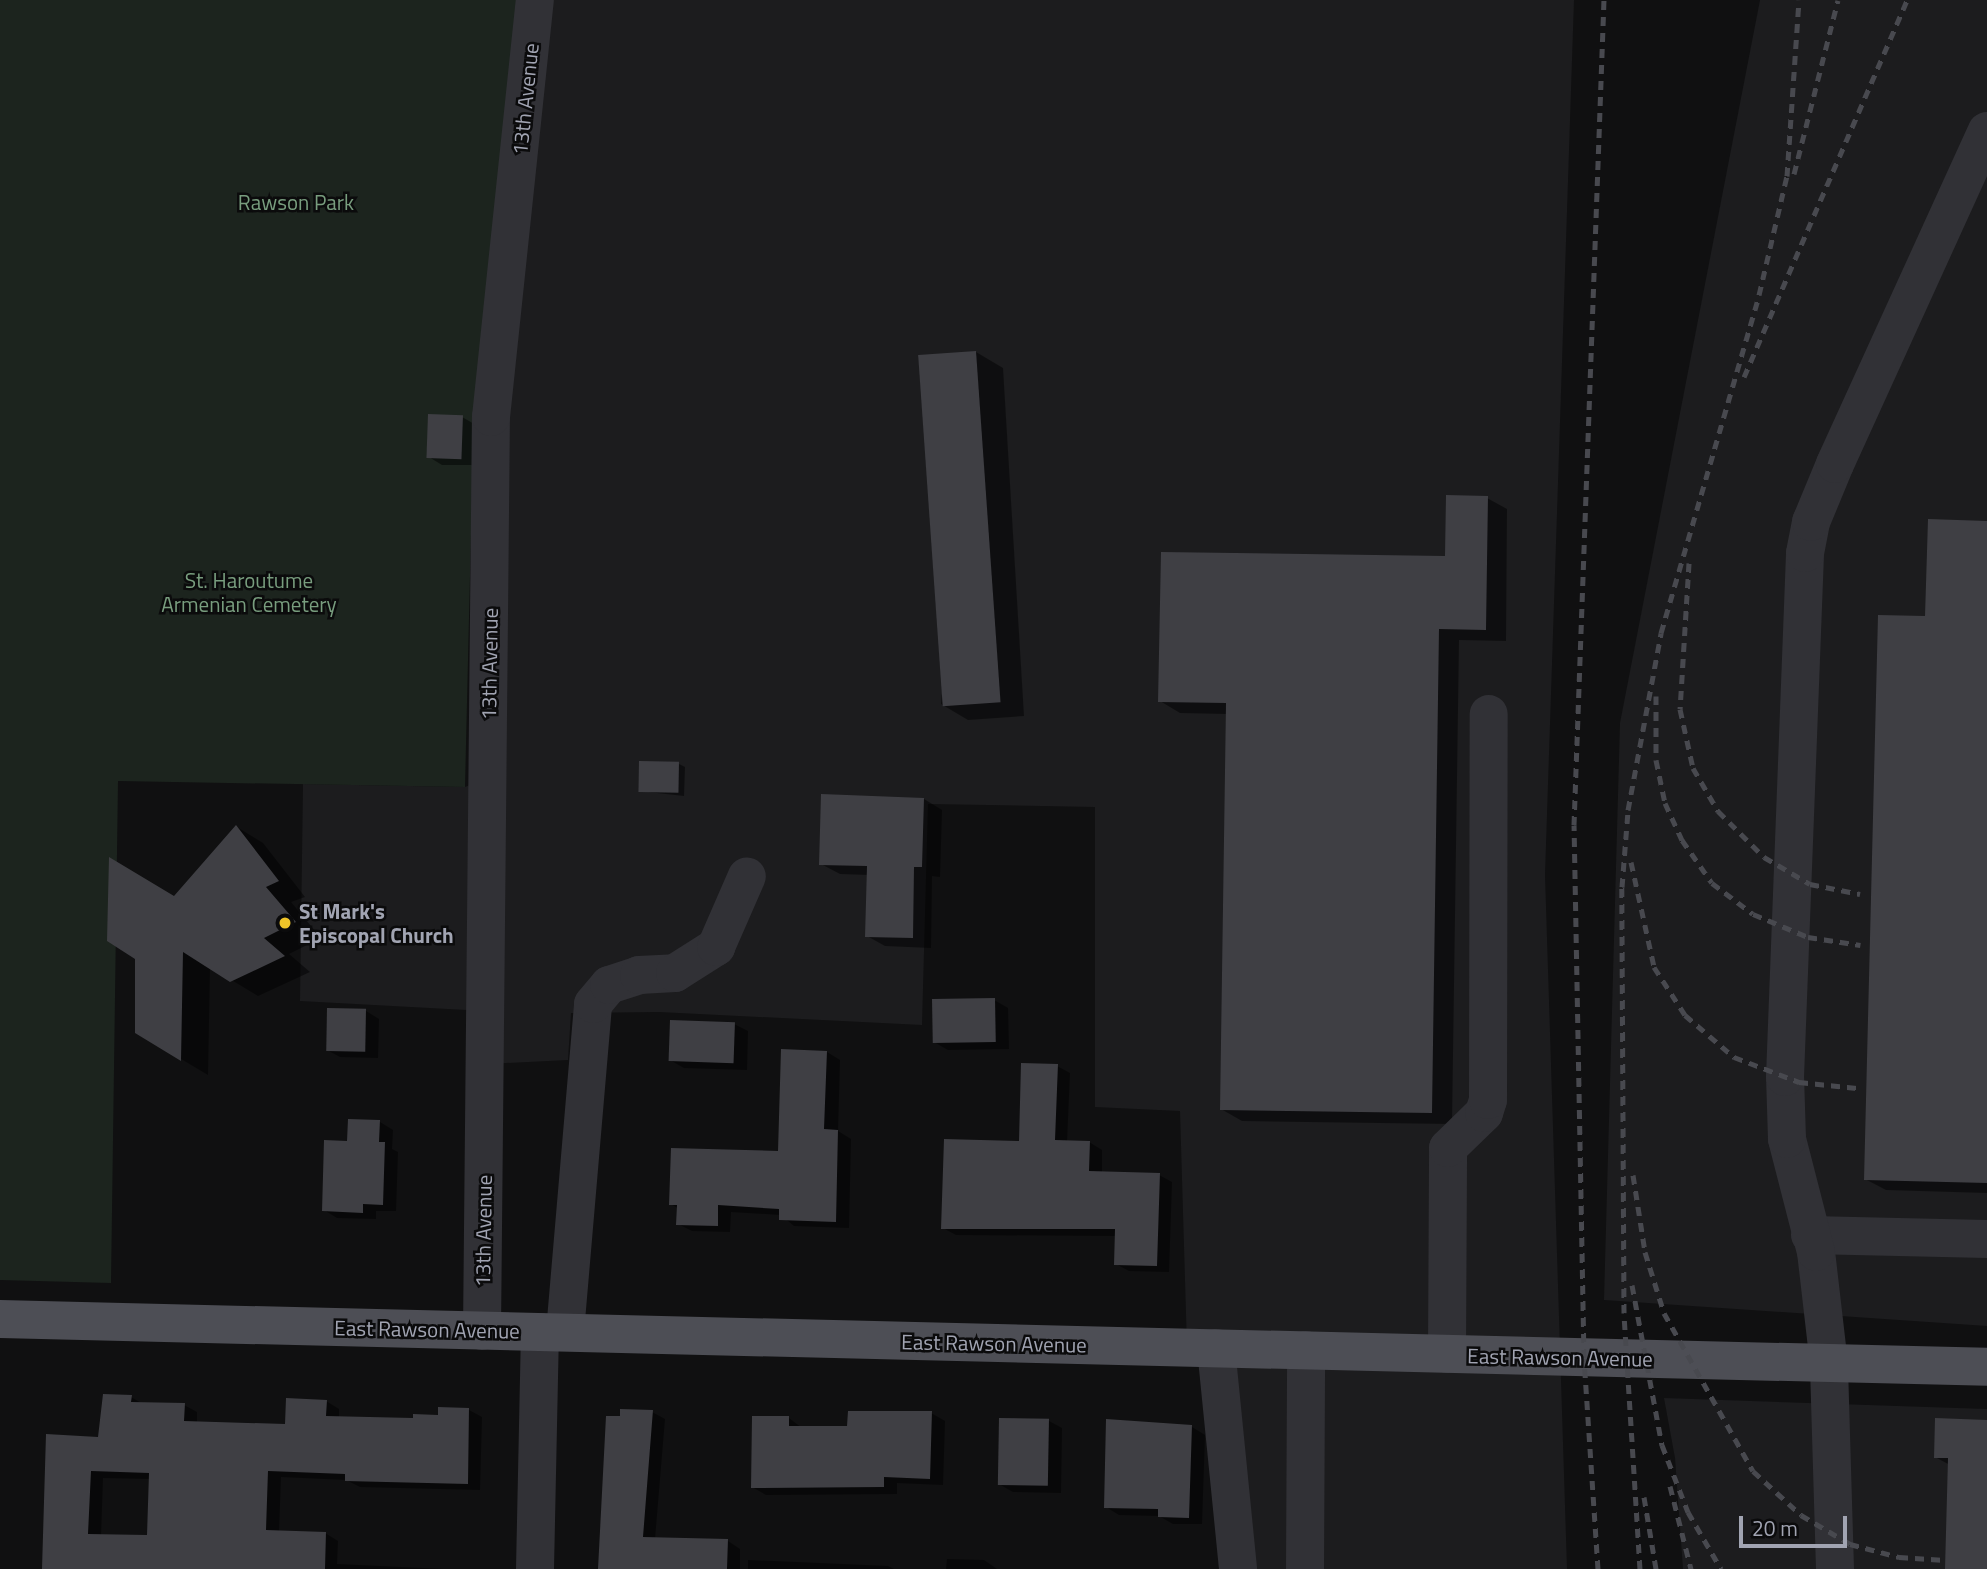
<!DOCTYPE html>
<html>
<head>
<meta charset="utf-8">
<style>
	body { margin:0 }
	#map { position:relative; width:1987px; height:1569px; overflow:hidden; background:#101011; font-family:"Titillium Web",sans-serif }
	div>[style] { position:absolute }
	.built>* { inset:0; background:#1c1c1e }
	.green>* { inset:0; background:#1c241e }
	.shadow>* { inset:0; background:#0007 }
	.building>* { inset:0; background:#3f3f44; transform-origin:0 0 }
	.minor>* { height:38px; margin:-19px; padding:0 19px; transform-origin:19px; border-radius:19px; background:#313136 }
	.major>* { height:38px; margin:-19px; padding:0 19px; transform-origin:19px; border-radius:19px; background:#4d4e55 }
	.rail>* { height:5px; margin-top:-2.5px; transform-origin:0; background:repeating-linear-gradient(90deg,#48494f 0 9px,transparent 0 16px) }
	.dots>* { width:19px; height:19px; translate:-50% -50%; box-sizing:border-box; border:4px solid #0b0b0c; border-radius:50% }
	span { translate:-50% -50%; white-space:nowrap; text-align:center; line-height:1.15; -webkit-text-stroke:5px #0b0b0c; paint-order:stroke }
	.street-label { font-size:21px; color:#a1a4b2 }
	.park-label { font-size:21px; color:#789d7e }
	.poi-label { font-size:21px; color:#a1a4b2; font-weight:700 }
	.left { translate:0 -50%; text-align:left }
	.scale { position:absolute; left:1739px; top:1516px; width:108px; height:32px; box-sizing:border-box; border:4px solid #a1a4b2; border-top:0; padding-left:9px; font-size:21px; line-height:24px; white-space:nowrap; color:#a1a4b2; -webkit-text-stroke:5px #0b0b0c; paint-order:stroke }
</style>
</head>
<body>
<div id="map">
	<div class="built">
		<i style="clip-path:polygon(535px 0,1574px 0,1545px 875px,1567px 1569px,1238px 1569px,1216px 1348px,1187px 1347px,1180px 1111px,1095px 1107px,1095px 807px,928px 804px,922px 1025px,659px 1012px,571px 1013px,568px 1060px,485px 1064px,485px 1011px,300px 1001px,303px 784px,465px 787px,488px 778px)"></i>
		<i style="clip-path:polygon(1760px 0,1987px 0,1987px 1326px,1604px 1300px,1620px 723px)"></i>
		<i style="clip-path:polygon(1664px 1398px,1987px 1409px,1987px 1569px,1683px 1569px,1675px 1458px)"></i>
	</div>
	<div class="green">
		<i style="clip-path:polygon(0 0,522px 0,474px 408px,465px 787px,118px 781px,111px 1283px,0 1280px)"></i>
	</div>
	<div class="shadow">
		<i style="clip-path:polygon(976px 352px,1003px 368px,1024px 716px,968px 720px,941px 704px)"></i>
		<i style="clip-path:polygon(462px 417px,476px 425px,474px 465px,442px 465px,429px 457px)"></i>
		<i style="clip-path:polygon(1487px 498px,1507px 509px,1506px 641px,1459px 640px,1452px 1124px,1242px 1121px,1221px 1109px,1227px 714px,1180px 713px,1160px 701px,1447px 558px)"></i>
		<i style="clip-path:polygon(1987px 523px,1987px 1193px,1886px 1190px,1865px 1179px,1927px 618px)"></i>
		<i style="clip-path:polygon(679px 764px,685px 767px,684px 796px,639px 791px)"></i>
		<i style="clip-path:polygon(924px 799px,942px 810px,940px 877px,932px 876px,931px 948px,885px 946px,867px 936px,869px 875px,840px 874px,821px 864px)"></i>
		<i style="clip-path:polygon(237px 827px,263px 843px,305px 897px,291px 902px,321px 938px,289px 954px,310px 972px,258px 996px,210px 967px,208px 1075px,136px 1032px,174px 898px)"></i>
		<i style="clip-path:polygon(994px 1000px,1008px 1008px,1009px 1049px,948px 1050px,934px 1042px)"></i>
		<i style="clip-path:polygon(366px 1011px,379px 1019px,378px 1058px,340px 1057px,327px 1050px)"></i>
		<i style="clip-path:polygon(734px 1024px,748px 1031px,747px 1070px,684px 1068px,670px 1060px)"></i>
		<i style="clip-path:polygon(827px 1052px,840px 1060px,838px 1131px,851px 1139px,849px 1228px,794px 1226px,781px 1215px,731px 1212px,730px 1232px,692px 1231px,678px 1224px,679px 1209px,671px 1204px,780px 1153px)"></i>
		<i style="clip-path:polygon(1057px 1066px,1070px 1073px,1067px 1142px,1089px 1142px,1102px 1150px,1102px 1173px,1159px 1175px,1172px 1182px,1169px 1272px,1129px 1271px,1116px 1264px,1117px 1236px,956px 1235px,943px 1228px,1021px 1143px)"></i>
		<i style="clip-path:polygon(380px 1122px,393px 1130px,392px 1149px,398px 1152px,396px 1211px,376px 1211px,376px 1219px,337px 1218px,324px 1210px,348px 1142px)"></i>
		<i style="clip-path:polygon(evenodd,131px 1397px,143px 1404px,184px 1405px,197px 1412px,197px 1423px,287px 1426px,326px 1401px,339px 1409px,339px 1418px,415px 1420px,469px 1410px,482px 1417px,480px 1490px,360px 1487px,346px 1480px,281px 1477px,279px 1532px,325px 1533px,338px 1541px,337px 1564px,444px 1569px,44px 1569px,100px 1439px,131px 1397px,103px 1478px,150px 1479px,148px 1537px,101px 1536px,103px 1478px)"></i>
		<i style="clip-path:polygon(652px 1412px,665px 1419px,655px 1539px,728px 1541px,740px 1549px,740px 1569px,600px 1569px)"></i>
		<i style="clip-path:polygon(931px 1413px,945px 1421px,943px 1485px,897px 1483px,897px 1494px,766px 1495px,752px 1487px,789px 1418px,802px 1428px,849px 1428px)"></i>
		<i style="clip-path:polygon(1049px 1421px,1062px 1428px,1061px 1493px,1013px 1492px,999px 1484px)"></i>
		<i style="clip-path:polygon(1987px 1421px,1987px 1569px,1947px 1569px,1950px 1465px,1935px 1457px)"></i>
		<i style="clip-path:polygon(1192px 1427px,1205px 1435px,1202px 1524px,1173px 1524px,1159px 1516px,1119px 1515px,1106px 1507px)"></i>
		<i style="clip-path:polygon(947px 1559px,984px 1560px,997px 1569px,946px 1569px)"></i>
		<i style="clip-path:polygon(748px 1560px,888px 1566px,894px 1569px,748px 1569px)"></i>
	</div>
	<div class="building">
		<i style="left:976px;top:351px;width:352px;height:58px;rotate:86deg"></i>
		<i style="left:428px;top:414px;width:35px;height:44px;rotate:2deg"></i>
		<i style="clip-path:polygon(1446px 495px,1488px 496px,1486px 630px,1439px 629px,1432px 1113px,1220px 1110px,1226px 703px,1158px 702px,1161px 552px,1445px 556px)"></i>
		<i style="clip-path:polygon(1928px 519px,1987px 521px,1987px 1183px,1864px 1180px,1878px 615px,1925px 616px)"></i>
		<i style="left:639px;top:761px;width:40px;height:31px;rotate:1deg"></i>
		<i style="clip-path:polygon(821px 794px,924px 798px,922px 867px,914px 867px,913px 938px,865px 937px,867px 866px,819px 865px)"></i>
		<i style="clip-path:polygon(236px 825px,279px 881px,266px 887px,296px 922px,264px 938px,285px 956px,230px 982px,183px 952px,181px 1061px,135px 1033px,135px 959px,107px 941px,109px 857px,174px 896px)"></i>
		<i style="left:995px;top:998px;width:44px;height:63px;rotate:89deg"></i>
		<i style="left:327px;top:1008px;width:39px;height:43px;rotate:1deg"></i>
		<i style="left:670px;top:1020px;width:65px;height:41px;rotate:2deg"></i>
		<i style="clip-path:polygon(781px 1049px,827px 1051px,824px 1129px,838px 1130px,836px 1222px,779px 1220px,779px 1209px,718px 1205px,718px 1226px,676px 1225px,677px 1205px,669px 1205px,671px 1148px,778px 1151px)"></i>
		<i style="clip-path:polygon(1021px 1063px,1058px 1064px,1055px 1140px,1090px 1141px,1089px 1171px,1160px 1173px,1157px 1266px,1114px 1265px,1115px 1229px,941px 1229px,944px 1139px,1019px 1141px)"></i>
		<i style="clip-path:polygon(348px 1119px,380px 1120px,379px 1142px,385px 1142px,383px 1205px,363px 1204px,363px 1213px,322px 1211px,324px 1140px,347px 1141px)"></i>
		<i style="clip-path:polygon(evenodd,103px 1394px,132px 1395px,131px 1402px,185px 1403px,184px 1421px,285px 1424px,286px 1398px,327px 1400px,326px 1416px,413px 1418px,413px 1414px,438px 1415px,438px 1407px,469px 1408px,468px 1484px,345px 1481px,345px 1474px,268px 1471px,266px 1530px,326px 1532px,325px 1569px,42px 1569px,46px 1434px,98px 1437px,103px 1394px,91px 1471px,149px 1473px,147px 1535px,88px 1534px,91px 1471px)"></i>
		<i style="clip-path:polygon(620px 1409px,653px 1410px,643px 1537px,728px 1539px,727px 1569px,598px 1569px,606px 1416px,620px 1416px)"></i>
		<i style="clip-path:polygon(848px 1411px,932px 1411px,930px 1479px,884px 1477px,884px 1487px,751px 1488px,752px 1416px,789px 1416px,789px 1426px,847px 1426px)"></i>
		<i style="left:999px;top:1418px;width:50px;height:67px;rotate:1deg"></i>
		<i style="clip-path:polygon(1935px 1418px,1987px 1420px,1987px 1569px,1945px 1569px,1948px 1458px,1934px 1458px)"></i>
		<i style="clip-path:polygon(1106px 1419px,1192px 1425px,1189px 1518px,1158px 1517px,1158px 1509px,1104px 1508px)"></i>
	</div>
	<div class="minor">
		<i style="left:1810px;top:1235px;width:177px;rotate:1.3deg"></i>
		<i style="left:482px;top:1331px;width:914px;rotate:-89.44deg"></i>
		<i style="left:491px;top:417px;width:419px;rotate:-84deg"></i>
		<i style="left:565px;top:1332px;width:329px;rotate:-85.1deg"></i>
		<i style="left:593px;top:1004px;width:25px;rotate:-50deg"></i>
		<i style="left:609px;top:985px;width:32px;rotate:-18deg"></i>
		<i style="left:639px;top:975px;width:36px;rotate:-3deg"></i>
		<i style="left:675px;top:973px;width:49px;rotate:-32.4deg"></i>
		<i style="left:716px;top:947px;width:77px;rotate:-66.4deg"></i>
		<i style="left:1216px;top:1348px;width:222px;rotate:84.3deg"></i>
		<i style="left:1447px;top:1354px;width:206px;rotate:-89.7deg"></i>
		<i style="left:1448px;top:1148px;width:50px;rotate:-44.2deg"></i>
		<i style="left:1484px;top:1113px;width:14px;rotate:-73deg"></i>
		<i style="left:1488px;top:1100px;width:386px;rotate:-89.9deg"></i>
		<i style="left:535px;top:1569px;width:237px;rotate:-88.8deg"></i>
		<i style="left:1305px;top:1569px;width:219px;rotate:-89.7deg"></i>
		<i style="left:1835px;top:1569px;width:205px;rotate:-91.7deg"></i>
		<i style="left:1829px;top:1364px;width:113px;rotate:-96.6deg"></i>
		<i style="left:1816px;top:1252px;width:117px;rotate:-104.4deg"></i>
		<i style="left:1787px;top:1139px;width:62px;rotate:-91.8deg"></i>
		<i style="left:1785px;top:1077px;width:524px;rotate:-87.81deg"></i>
		<i style="left:1805px;top:553px;width:32px;rotate:-79deg"></i>
		<i style="left:1811px;top:522px;width:63px;rotate:-67.5deg"></i>
		<i style="left:1835px;top:464px;width:366px;rotate:-65.5deg"></i>
	</div>
	<div class="major">
		<i style="left:0;top:1319px;width:1988px;rotate:1.38deg"></i>
	</div>
	<div class="rail">
		<i style="left:1794px;top:174px;width:179px;rotate:-75.8deg"></i>
		<i style="left:1744px;top:377px;width:411px;rotate:-66.6deg"></i>
		<i style="left:1689px;top:563px;width:146px;rotate:93.5deg"></i>
		<i style="left:1680px;top:709px;width:60px;rotate:77.6deg"></i>
		<i style="left:1693px;top:768px;width:50px;rotate:59.8deg"></i>
		<i style="left:1718px;top:811px;width:65px;rotate:45deg"></i>
		<i style="left:1764px;top:857px;width:53px;rotate:30.4deg"></i>
		<i style="left:1810px;top:884px;width:51px;rotate:11.3deg"></i>
		<i style="left:1656px;top:696px;width:64px;rotate:90deg"></i>
		<i style="left:1656px;top:760px;width:44px;rotate:78.2deg"></i>
		<i style="left:1665px;top:803px;width:41px;rotate:65.3deg"></i>
		<i style="left:1682px;top:840px;width:52px;rotate:55.1deg"></i>
		<i style="left:1712px;top:883px;width:51px;rotate:37.1deg"></i>
		<i style="left:1753px;top:914px;width:60px;rotate:22.7deg"></i>
		<i style="left:1808px;top:937px;width:53px;rotate:8.7deg"></i>
		<i style="left:1631px;top:862px;width:107px;rotate:77.6deg"></i>
		<i style="left:1654px;top:967px;width:57px;rotate:57.1deg"></i>
		<i style="left:1685px;top:1015px;width:65px;rotate:40.6deg"></i>
		<i style="left:1734px;top:1057px;width:70px;rotate:21deg"></i>
		<i style="left:1799px;top:1082px;width:58px;rotate:5.9deg"></i>
		<i style="left:1633px;top:1175px;width:78px;rotate:81.1deg"></i>
		<i style="left:1645px;top:1252px;width:64px;rotate:72.7deg"></i>
		<i style="left:1664px;top:1313px;width:181px;rotate:60.6deg"></i>
		<i style="left:1753px;top:1471px;width:65px;rotate:42.5deg"></i>
		<i style="left:1801px;top:1515px;width:57px;rotate:30.6deg"></i>
		<i style="left:1850px;top:1544px;width:51px;rotate:14.9deg"></i>
		<i style="left:1899px;top:1557px;width:46px;rotate:3.7deg"></i>
		<i style="left:1632px;top:1285px;width:163px;rotate:79.4deg"></i>
		<i style="left:1662px;top:1445px;width:72px;rotate:68.8deg"></i>
		<i style="left:1688px;top:1512px;width:66px;rotate:59.9deg"></i>
		<i style="left:1670px;top:1486px;width:86px;rotate:75.8deg"></i>
		<i style="left:1644px;top:1497px;width:73px;rotate:80.5deg"></i>
		<i style="left:1598px;top:1569px;width:211px;rotate:-93.8deg"></i>
		<i style="left:1584px;top:1358px;width:533px;rotate:-91.07deg"></i>
		<i style="left:1574px;top:825px;width:826px;rotate:-87.92deg"></i>
		<i style="left:1640px;top:1569px;width:256px;rotate:-93.6deg"></i>
		<i style="left:1624px;top:1313px;width:426px;rotate:-90.3deg"></i>
		<i style="left:1622px;top:887px;width:77px;rotate:-85.5deg"></i>
		<i style="left:1628px;top:810px;width:180px;rotate:-79.4deg"></i>
		<i style="left:1661px;top:633px;width:352px;rotate:-73.8deg"></i>
		<i style="left:1759px;top:295px;width:122px;rotate:-76.8deg"></i>
		<i style="left:1787px;top:176px;width:176px;rotate:-86.1deg"></i>
	</div>
	<div class="dots">
		<i style="left:285px;top:923px;background:#f0c529"></i>
	</div>
	<div class="street-label">
		<span style="left:525px;top:99px;rotate:-84deg">13th Avenue</span>
		<span style="left:489px;top:664px;rotate:-89deg">13th Avenue</span>
		<span style="left:483px;top:1231px;rotate:-89deg">13th Avenue</span>
		<span style="left:427px;top:1329px;rotate:1deg">East Rawson Avenue</span>
		<span style="left:994px;top:1343px;rotate:1deg">East Rawson Avenue</span>
		<span style="left:1560px;top:1357px;rotate:1deg">East Rawson Avenue</span>
	</div>
	<div class="park-label">
		<span style="left:296px;top:202px">Rawson Park</span>
		<span style="left:249px;top:592px">St. Haroutume<br>Armenian Cemetery</span>
	</div>
	<div class="poi-label">
		<span class="left" style="left:299px;top:923px">St Mark's<br>Episcopal Church</span>
	</div>
	<div class="scale">20 m</div>
</div>
</body>
</html>
